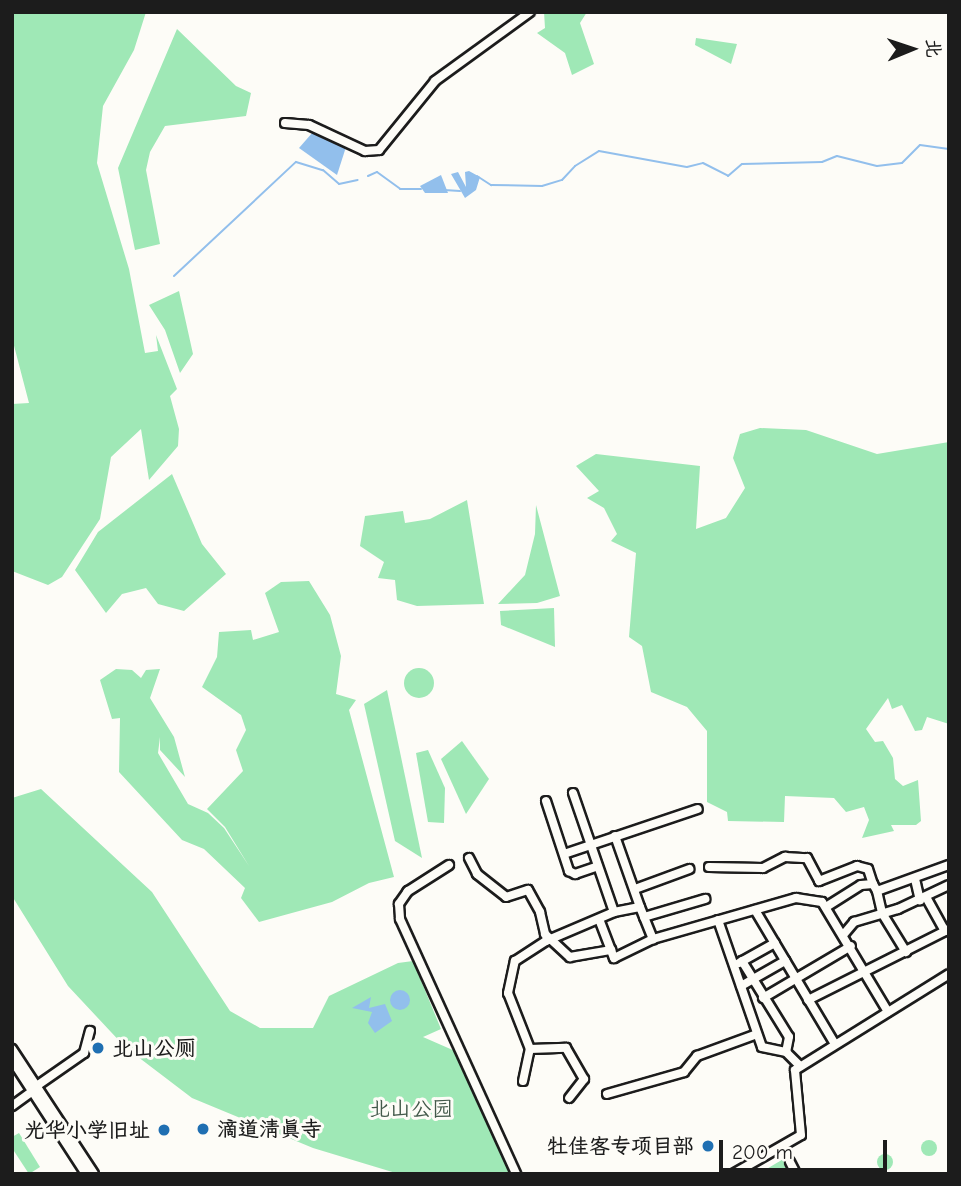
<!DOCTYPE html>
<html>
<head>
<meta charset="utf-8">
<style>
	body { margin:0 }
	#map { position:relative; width:961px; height:1186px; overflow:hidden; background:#fdfcf7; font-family:"Comic Neue","LXGW WenKai TC",sans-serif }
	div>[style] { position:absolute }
	.green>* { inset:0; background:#9fe8b6 }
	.round { border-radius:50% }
	.water>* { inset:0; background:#92bfec }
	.stream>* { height:2px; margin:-1px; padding:0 1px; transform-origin:1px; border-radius:1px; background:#92bfec }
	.roads { filter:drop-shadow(2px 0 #1c1c1c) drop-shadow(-2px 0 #1c1c1c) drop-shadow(0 2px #1c1c1c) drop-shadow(0 -2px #1c1c1c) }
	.minor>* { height:8px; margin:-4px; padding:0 4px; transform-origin:4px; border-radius:4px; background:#fdfcf7 }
	.dots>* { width:19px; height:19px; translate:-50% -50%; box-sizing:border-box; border:4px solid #fdfcf7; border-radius:50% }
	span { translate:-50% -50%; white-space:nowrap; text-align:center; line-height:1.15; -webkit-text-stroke:6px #fdfcf7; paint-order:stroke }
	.poi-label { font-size:21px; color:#1c1c1c; font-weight:700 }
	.left { translate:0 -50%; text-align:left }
	.right { translate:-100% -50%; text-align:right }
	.park-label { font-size:21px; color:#43594a }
	.frame { position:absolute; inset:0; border:14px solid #1c1c1c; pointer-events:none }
	.north { position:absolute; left:877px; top:14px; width:70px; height:70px; -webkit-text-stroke:5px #fdfcf7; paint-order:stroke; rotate:88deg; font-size:19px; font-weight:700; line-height:28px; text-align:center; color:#1c1c1c }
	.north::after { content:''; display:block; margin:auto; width:24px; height:32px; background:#1c1c1c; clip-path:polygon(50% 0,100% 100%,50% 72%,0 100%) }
	.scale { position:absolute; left:719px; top:1140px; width:168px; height:32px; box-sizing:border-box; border:4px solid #1c1c1c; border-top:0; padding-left:9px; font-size:21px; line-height:24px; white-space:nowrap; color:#1c1c1c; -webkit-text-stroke:5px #fdfcf7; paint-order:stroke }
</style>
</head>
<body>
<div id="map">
	<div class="green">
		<i style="clip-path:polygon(12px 12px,146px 12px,134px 50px,103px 106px,97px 163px,129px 269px,145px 353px,158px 351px,156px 335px,177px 389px,170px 396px,179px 429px,178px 446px,149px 480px,141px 429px,111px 457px,100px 519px,62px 577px,48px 585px,12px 571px,12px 404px,29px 403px,12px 338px)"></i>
		<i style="clip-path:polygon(544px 12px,587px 12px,580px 23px,594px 64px,572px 75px,565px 53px,537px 33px,545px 28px)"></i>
		<i style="clip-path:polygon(177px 29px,236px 86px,251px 93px,246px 116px,165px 126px,150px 152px,146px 170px,160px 244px,135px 250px,118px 168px)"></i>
		<i style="clip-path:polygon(696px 38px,737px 44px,731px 64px,695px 45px)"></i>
		<i style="clip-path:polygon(179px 291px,193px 354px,180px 373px,165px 330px,149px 305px)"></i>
		<i style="clip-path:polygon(760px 428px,806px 430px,877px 454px,949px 442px,949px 724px,927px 717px,922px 730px,915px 731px,902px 705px,892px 709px,888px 698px,866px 729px,875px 742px,883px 741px,893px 758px,895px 779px,903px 786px,918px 780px,921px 821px,916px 825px,891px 825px,894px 831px,862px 838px,869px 820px,864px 807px,846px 812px,834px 798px,785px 796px,784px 822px,728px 821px,727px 812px,707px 802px,707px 731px,687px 707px,651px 692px,642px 646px,629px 637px,636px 553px,611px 541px,617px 534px,604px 508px,587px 498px,599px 491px,576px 466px,596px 454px,700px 466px,696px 529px,726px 518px,745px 488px,733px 458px,740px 434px)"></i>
		<i style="clip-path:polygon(172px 474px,202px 544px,226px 574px,184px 611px,158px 604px,146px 588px,122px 594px,106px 613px,75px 570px,98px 532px)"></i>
		<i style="clip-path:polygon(467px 500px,484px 604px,417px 606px,397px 600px,395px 580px,378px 578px,384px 562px,360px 546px,365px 516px,403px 511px,405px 523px,430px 519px)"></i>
		<i style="clip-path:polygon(536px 505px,560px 596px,537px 603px,498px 604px,525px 575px,535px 534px)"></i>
		<i style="clip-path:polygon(309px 581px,330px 615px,341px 656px,336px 694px,356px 700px,349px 710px,394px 877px,369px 883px,332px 902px,259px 922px,241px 898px,245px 888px,204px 849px,182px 840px,119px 772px,120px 718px,112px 719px,100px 680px,116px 669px,132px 670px,141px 678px,146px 670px,160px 669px,150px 698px,174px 737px,185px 777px,160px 750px,160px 737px,158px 753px,188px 804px,208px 813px,224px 828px,249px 866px,225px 827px,207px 809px,243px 771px,236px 750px,246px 730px,241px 715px,202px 687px,217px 657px,219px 632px,251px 630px,253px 640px,279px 632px,265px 593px,281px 582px)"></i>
		<i style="clip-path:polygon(554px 608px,555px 647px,501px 625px,500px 611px)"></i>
		<i class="round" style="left:404px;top:668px;width:30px;height:30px"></i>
		<i style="clip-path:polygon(387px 690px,405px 776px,422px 858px,395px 841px,364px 704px)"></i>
		<i style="clip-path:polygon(462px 741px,489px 779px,466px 814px,441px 759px)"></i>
		<i style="clip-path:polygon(428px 750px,445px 788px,444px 823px,428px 822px,416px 753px)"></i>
		<i style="clip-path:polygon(41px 789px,152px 892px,230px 1011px,260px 1028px,313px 1028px,329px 996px,398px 963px,413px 961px,441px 1029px,423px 1037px,455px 1051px,511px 1174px,399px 1174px,313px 1148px,192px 1098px,125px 1047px,68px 986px,12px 896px,12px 798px)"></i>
		<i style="clip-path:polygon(19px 1133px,40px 1167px,29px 1174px,12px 1148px,12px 1137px)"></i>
		<i class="round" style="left:921px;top:1140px;width:16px;height:16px"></i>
		<i class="round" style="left:877px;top:1154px;width:16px;height:16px"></i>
		<i style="clip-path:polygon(785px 1158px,793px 1174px,758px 1174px)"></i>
	</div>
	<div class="water">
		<i style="clip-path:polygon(313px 132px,346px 147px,337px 175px,299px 148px)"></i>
		<i style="clip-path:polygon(469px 171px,480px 177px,476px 190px,465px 198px,451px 174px,458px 172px,466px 187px,465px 172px)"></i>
		<i style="clip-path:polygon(441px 175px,448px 193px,425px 193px,420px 186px)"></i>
		<i class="round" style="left:390px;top:990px;width:20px;height:20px"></i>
		<i style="clip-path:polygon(371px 997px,369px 1008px,385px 1004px,392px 1021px,375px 1033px,368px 1023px,372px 1012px,352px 1008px)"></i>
	</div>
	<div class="stream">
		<i style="left:368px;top:176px;width:10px;rotate:-24deg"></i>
		<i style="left:377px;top:172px;width:29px;rotate:36deg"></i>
		<i style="left:400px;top:189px;width:21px"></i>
		<i style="left:477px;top:176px;width:17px;rotate:33deg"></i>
		<i style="left:491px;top:185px;width:51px;rotate:1.1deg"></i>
		<i style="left:542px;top:186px;width:21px;rotate:-17deg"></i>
		<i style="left:562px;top:180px;width:19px;rotate:-47deg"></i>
		<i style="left:575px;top:166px;width:28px;rotate:-32deg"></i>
		<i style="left:599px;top:151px;width:89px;rotate:10.3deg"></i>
		<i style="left:687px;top:167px;width:16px;rotate:-14deg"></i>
		<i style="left:703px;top:163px;width:28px;rotate:27deg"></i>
		<i style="left:728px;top:176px;width:18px;rotate:-41deg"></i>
		<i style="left:742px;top:164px;width:80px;rotate:-1.4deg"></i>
		<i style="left:822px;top:162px;width:16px;rotate:-22deg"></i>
		<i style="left:837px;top:156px;width:41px;rotate:14deg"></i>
		<i style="left:877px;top:166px;width:25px;rotate:-7deg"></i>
		<i style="left:902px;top:163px;width:25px;rotate:-45deg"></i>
		<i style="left:920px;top:145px;width:29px;rotate:8deg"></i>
		<i style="left:444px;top:190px;width:16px;rotate:4deg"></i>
		<i style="left:174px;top:276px;width:167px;rotate:-43.1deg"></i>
		<i style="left:296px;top:162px;width:28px;rotate:17deg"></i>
		<i style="left:323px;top:170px;width:21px;rotate:41deg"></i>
		<i style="left:339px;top:184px;width:19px;rotate:-12deg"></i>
	</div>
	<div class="roads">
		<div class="minor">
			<i style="left:285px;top:123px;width:24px;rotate:5deg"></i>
			<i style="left:309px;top:125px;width:62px;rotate:24.9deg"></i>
			<i style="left:365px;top:151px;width:14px;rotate:-4deg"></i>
			<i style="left:379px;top:150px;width:89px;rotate:-50.9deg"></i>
			<i style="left:435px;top:81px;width:117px;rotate:-36deg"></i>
			<i style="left:573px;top:793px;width:126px;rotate:71deg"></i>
			<i style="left:614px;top:912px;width:26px;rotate:-11deg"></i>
			<i style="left:640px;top:907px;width:35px;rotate:68deg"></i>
			<i style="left:653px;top:939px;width:149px;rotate:-16deg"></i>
			<i style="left:796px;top:898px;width:26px;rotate:9deg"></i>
			<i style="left:822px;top:902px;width:128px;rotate:59deg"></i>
			<i style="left:546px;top:801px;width:74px;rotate:71.8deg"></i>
			<i style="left:569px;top:871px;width:7px;rotate:27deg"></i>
			<i style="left:575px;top:874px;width:24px;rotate:-19deg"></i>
			<i style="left:615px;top:836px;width:75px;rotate:70.6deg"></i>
			<i style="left:564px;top:854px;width:141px;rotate:-18.6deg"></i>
			<i style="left:469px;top:858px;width:18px;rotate:63deg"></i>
			<i style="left:477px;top:874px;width:37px;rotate:38deg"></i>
			<i style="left:506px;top:897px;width:23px;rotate:-18deg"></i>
			<i style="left:528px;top:890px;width:25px;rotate:61deg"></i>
			<i style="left:540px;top:912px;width:23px;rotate:77deg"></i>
			<i style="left:545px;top:934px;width:34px;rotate:43deg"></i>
			<i style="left:570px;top:957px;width:42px;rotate:-9.7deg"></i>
			<i style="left:449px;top:865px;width:49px;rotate:147.6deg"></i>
			<i style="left:408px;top:891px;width:16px;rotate:125deg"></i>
			<i style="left:399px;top:904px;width:15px;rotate:86deg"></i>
			<i style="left:400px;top:919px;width:280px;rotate:65.5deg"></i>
			<i style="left:709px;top:867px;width:54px;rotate:1.1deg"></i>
			<i style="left:763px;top:868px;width:25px;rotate:-27deg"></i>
			<i style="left:785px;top:857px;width:22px;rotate:3deg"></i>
			<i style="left:807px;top:858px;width:26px;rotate:62deg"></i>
			<i style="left:819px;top:881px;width:41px;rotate:-21.5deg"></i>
			<i style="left:857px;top:866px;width:11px;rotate:15deg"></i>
			<i style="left:868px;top:869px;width:16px;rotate:72deg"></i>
			<i style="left:915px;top:879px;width:22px;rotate:77deg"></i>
			<i style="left:635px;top:889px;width:58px;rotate:-20.3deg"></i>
			<i style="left:877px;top:891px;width:23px;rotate:77deg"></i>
			<i style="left:882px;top:913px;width:46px;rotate:58.4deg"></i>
			<i style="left:926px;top:897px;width:39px;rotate:61deg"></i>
			<i style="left:945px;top:931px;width:4px;rotate:-27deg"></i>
			<i style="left:826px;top:907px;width:41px;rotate:-32.2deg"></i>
			<i style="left:861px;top:885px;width:12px;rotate:-5deg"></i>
			<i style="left:873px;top:884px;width:8px;rotate:60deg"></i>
			<i style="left:877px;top:891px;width:77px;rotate:-19.9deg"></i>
			<i style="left:755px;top:910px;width:156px;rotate:59.2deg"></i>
			<i style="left:644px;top:917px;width:64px;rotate:-16.4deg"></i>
			<i style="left:599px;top:919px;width:42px;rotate:69deg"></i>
			<i style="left:614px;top:958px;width:43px;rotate:-26deg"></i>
			<i style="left:718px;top:920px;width:134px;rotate:70.9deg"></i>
			<i style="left:762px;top:1047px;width:25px;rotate:12deg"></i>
			<i style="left:786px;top:1052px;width:20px;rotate:45deg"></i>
			<i style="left:844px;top:934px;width:16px;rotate:-50deg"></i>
			<i style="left:854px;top:922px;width:46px;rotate:-16.5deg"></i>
			<i style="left:898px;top:909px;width:56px;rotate:-25.2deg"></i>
			<i style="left:742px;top:961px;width:89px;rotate:58.3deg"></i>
			<i style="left:789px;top:1037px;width:15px;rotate:101deg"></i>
			<i style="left:739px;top:963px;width:41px;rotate:-29.1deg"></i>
			<i style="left:741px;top:986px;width:51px;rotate:-29.6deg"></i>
			<i style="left:763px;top:998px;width:102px;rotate:-30.6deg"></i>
			<i style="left:808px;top:1000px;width:153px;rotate:-26.7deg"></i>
			<i style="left:12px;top:1049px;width:149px;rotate:56.7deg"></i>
			<i style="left:530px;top:1049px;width:36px;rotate:-2deg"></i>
			<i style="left:566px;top:1048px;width:36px;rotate:60deg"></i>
			<i style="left:584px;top:1079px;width:24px;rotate:128deg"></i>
			<i style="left:12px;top:1060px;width:136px;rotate:57deg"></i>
			<i style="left:523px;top:1081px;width:33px;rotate:-78deg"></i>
			<i style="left:530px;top:1049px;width:60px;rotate:-111.4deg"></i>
			<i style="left:508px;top:993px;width:33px;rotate:-78deg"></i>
			<i style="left:515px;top:961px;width:37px;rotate:-33deg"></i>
			<i style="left:546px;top:941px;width:74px;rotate:-23.1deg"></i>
			<i style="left:38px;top:1085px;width:56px;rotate:-34.8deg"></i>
			<i style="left:84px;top:1053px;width:23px;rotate:-75deg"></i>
			<i style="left:607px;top:1094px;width:80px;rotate:-15.9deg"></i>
			<i style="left:684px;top:1072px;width:21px;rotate:-51deg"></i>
			<i style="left:697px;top:1056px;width:64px;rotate:-20.1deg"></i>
			<i style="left:12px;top:1106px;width:29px;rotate:-36deg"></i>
			<i style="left:790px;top:1162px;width:13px;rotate:63deg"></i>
			<i style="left:733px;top:1174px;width:78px;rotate:-29.8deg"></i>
			<i style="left:801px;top:1135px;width:65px;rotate:-95.3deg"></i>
			<i style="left:795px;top:1070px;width:181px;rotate:-31.9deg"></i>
		</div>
	</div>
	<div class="dots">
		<i style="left:98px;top:1048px;background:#1f6fb2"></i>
		<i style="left:203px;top:1129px;background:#1f6fb2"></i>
		<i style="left:164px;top:1130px;background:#1f6fb2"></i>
		<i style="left:708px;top:1146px;background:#1f6fb2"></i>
	</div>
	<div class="poi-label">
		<span class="left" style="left:112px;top:1048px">北山公厕</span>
		<span class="left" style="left:217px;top:1129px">滴道清真寺</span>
		<span class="right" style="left:150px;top:1130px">光华小学旧址</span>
		<span class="right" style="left:694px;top:1146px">牡佳客专项目部</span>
	</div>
	<div class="park-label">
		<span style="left:411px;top:1109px">北山公园</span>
	</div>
	<div class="frame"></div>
	<div class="north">北</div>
	<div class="scale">200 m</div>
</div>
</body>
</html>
